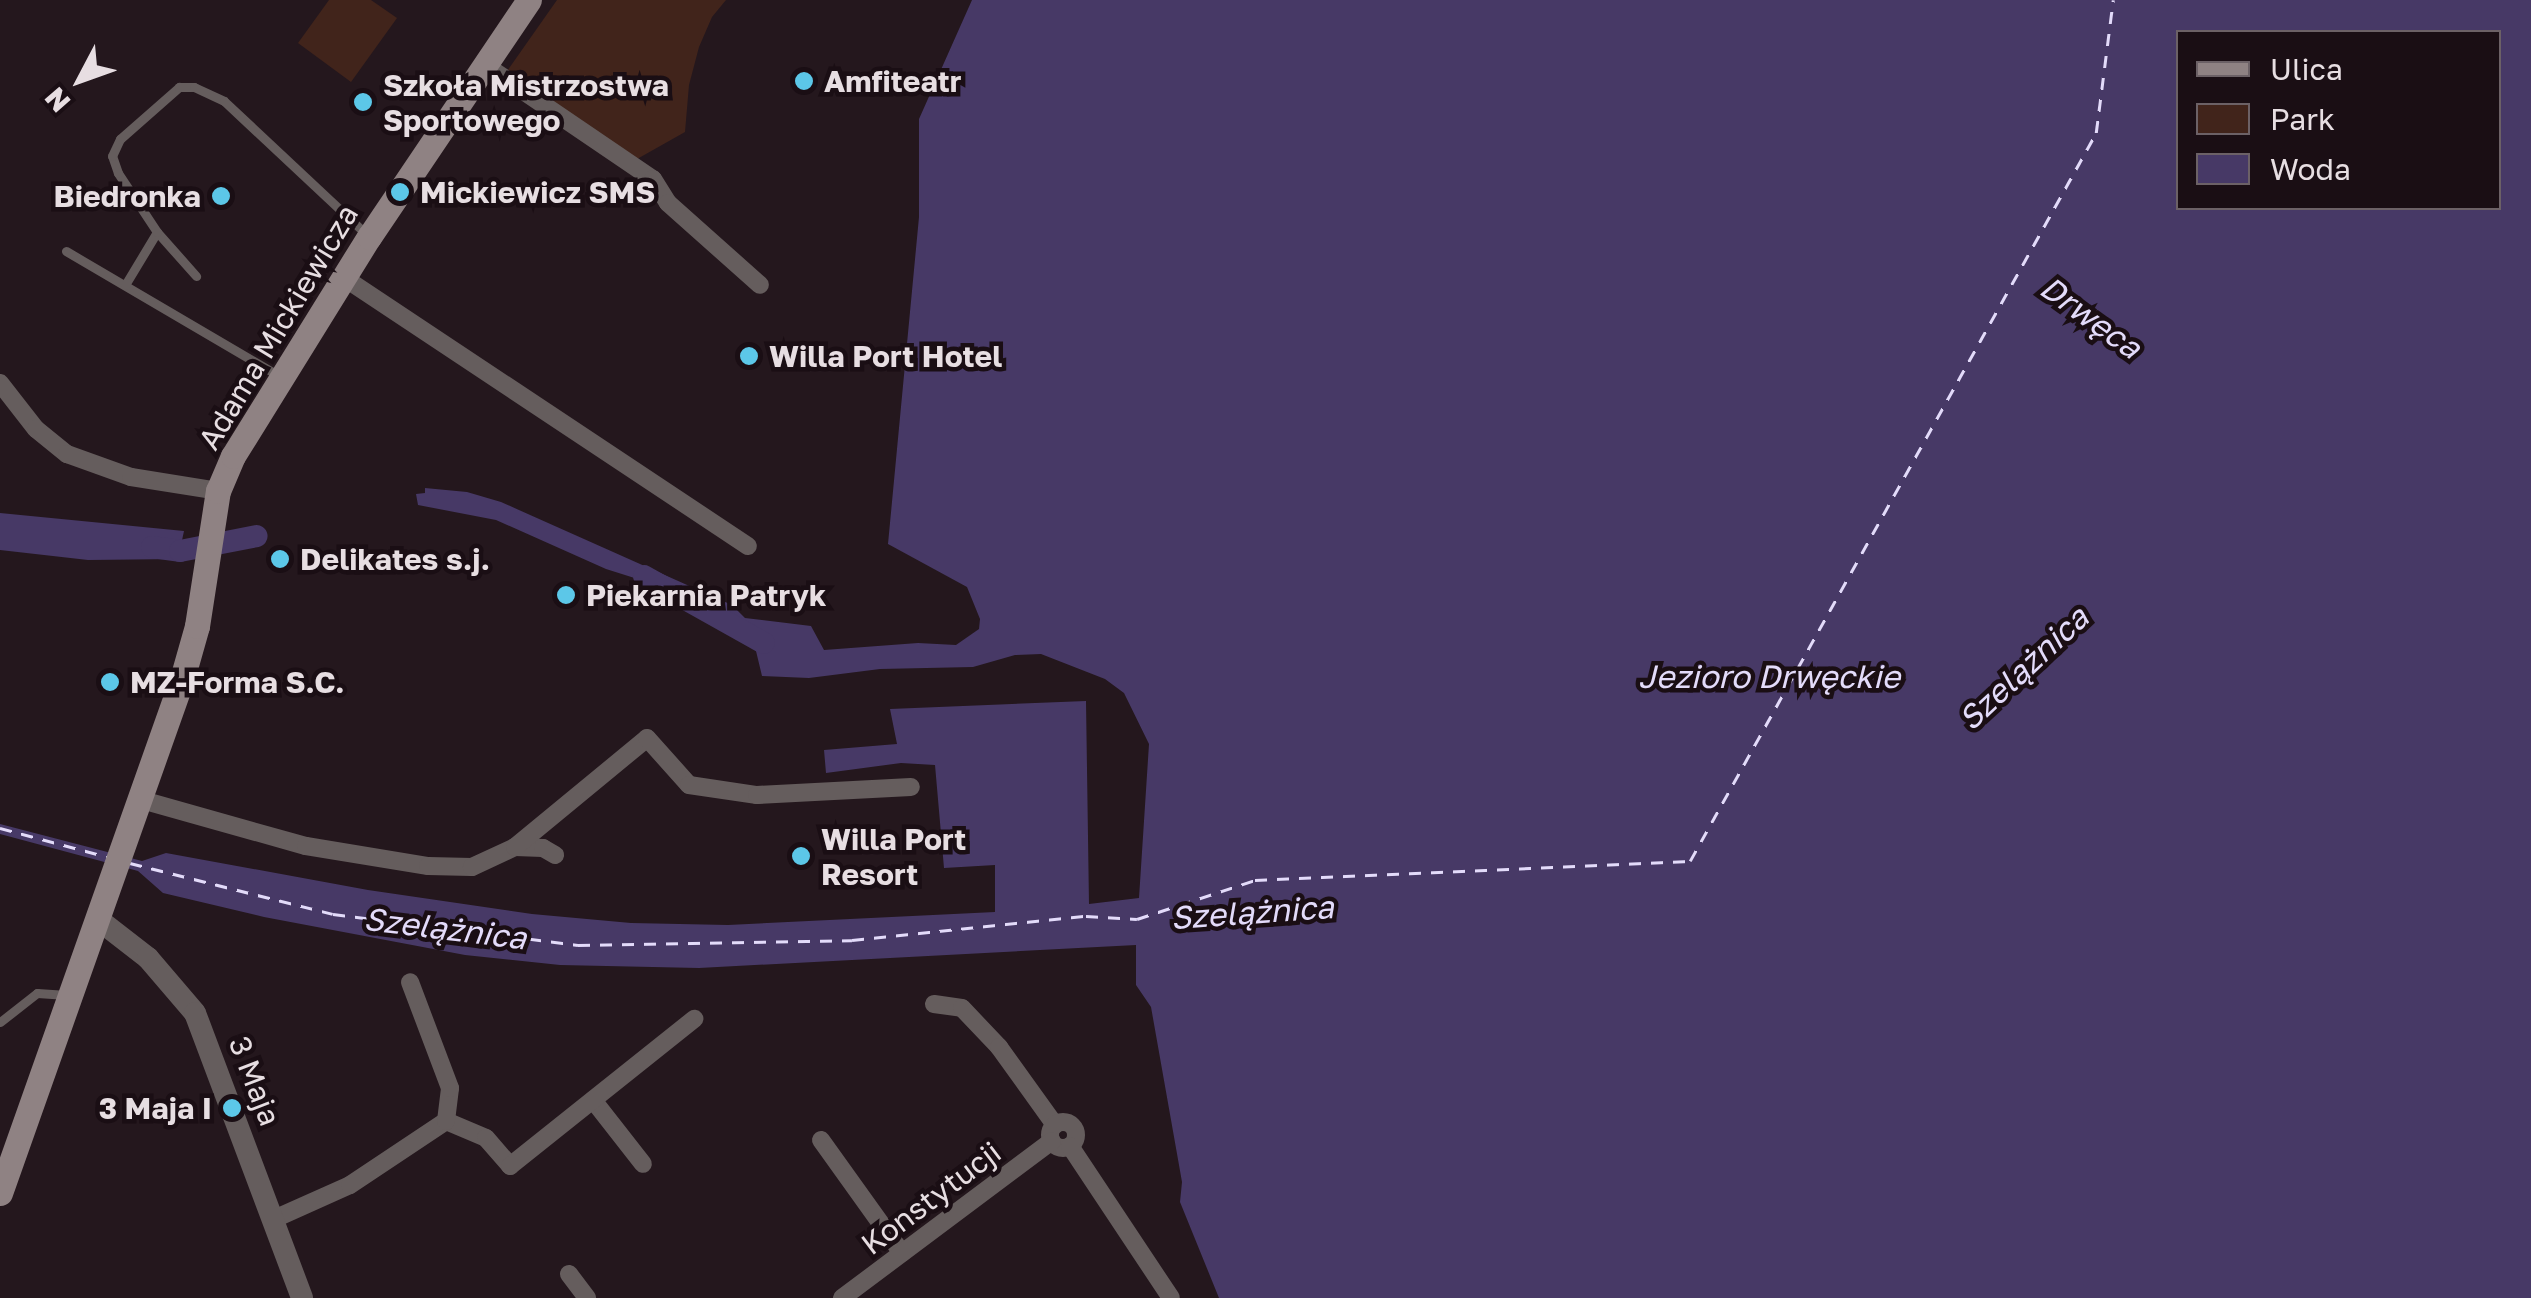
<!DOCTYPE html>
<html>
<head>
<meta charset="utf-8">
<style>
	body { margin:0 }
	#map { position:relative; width:2531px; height:1298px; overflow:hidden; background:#24171d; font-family:"Golos Text",sans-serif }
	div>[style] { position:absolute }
	.green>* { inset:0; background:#41241b }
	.water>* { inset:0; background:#473966 }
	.canal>* { height:22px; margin:-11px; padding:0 11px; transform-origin:11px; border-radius:11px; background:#473966 }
	.ferry>* { height:2.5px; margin-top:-1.25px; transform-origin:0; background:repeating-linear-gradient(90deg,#e3dbfa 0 12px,transparent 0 22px) }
	.service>* { height:9px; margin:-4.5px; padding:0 4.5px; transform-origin:4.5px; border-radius:4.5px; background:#655d5d }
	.minor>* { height:18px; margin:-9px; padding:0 9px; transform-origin:9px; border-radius:9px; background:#655d5d }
	.minor>.ring { margin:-9px; padding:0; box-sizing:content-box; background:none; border:18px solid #655d5d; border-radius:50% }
	.tertiary>* { height:22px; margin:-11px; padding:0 11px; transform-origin:11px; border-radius:11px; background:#655d5d }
	.secondary>* { height:25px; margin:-12.5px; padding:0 12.5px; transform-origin:12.5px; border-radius:12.5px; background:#8f8283 }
	.dots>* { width:28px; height:28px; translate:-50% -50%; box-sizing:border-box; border:5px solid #1a0e14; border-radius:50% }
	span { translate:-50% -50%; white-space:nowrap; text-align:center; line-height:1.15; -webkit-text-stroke:9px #1a0e14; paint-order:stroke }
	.poi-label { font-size:30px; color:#e7dee2; font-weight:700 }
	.left { translate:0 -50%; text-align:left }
	.right { translate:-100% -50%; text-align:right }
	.street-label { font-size:30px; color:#e7dee2 }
	.water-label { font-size:32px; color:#e3dbfa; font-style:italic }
	.legend { position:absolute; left:2176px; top:30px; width:325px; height:180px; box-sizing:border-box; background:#1a0e14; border:2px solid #6c6166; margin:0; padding:12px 18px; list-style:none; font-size:30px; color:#e7dee2 }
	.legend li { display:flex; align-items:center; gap:20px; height:50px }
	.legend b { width:50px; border:2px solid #6c6166 }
	.north { position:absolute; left:30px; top:30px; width:100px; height:100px; -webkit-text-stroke:8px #1a0e14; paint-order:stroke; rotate:229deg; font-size:28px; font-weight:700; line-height:40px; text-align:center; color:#e7dee2 }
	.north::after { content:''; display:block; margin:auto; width:35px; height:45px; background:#e7dee2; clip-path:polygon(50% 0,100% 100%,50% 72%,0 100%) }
</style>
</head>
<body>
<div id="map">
	<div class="green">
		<i style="clip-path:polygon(329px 0,371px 0,397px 18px,351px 82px,298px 43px)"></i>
		<i style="clip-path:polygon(557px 0,726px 0,712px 17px,699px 47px,689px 85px,685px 132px,630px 163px,503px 77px)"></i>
	</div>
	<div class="water">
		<i style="clip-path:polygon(evenodd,972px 0,2531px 0,2531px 1298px,1219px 1298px,1180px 1202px,1182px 1182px,1151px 1007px,1136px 985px,1136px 945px,699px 968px,560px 965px,465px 955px,264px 917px,163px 893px,138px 871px,0 834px,0 824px,142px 861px,166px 853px,368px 890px,532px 914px,631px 923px,728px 925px,995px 912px,995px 865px,944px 868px,935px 765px,901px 763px,826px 773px,824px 750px,897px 744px,890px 709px,1086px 701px,1089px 904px,1139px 898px,1149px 744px,1124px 693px,1105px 679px,1041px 654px,1015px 655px,973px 667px,880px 669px,809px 678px,762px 676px,756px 651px,737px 636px,741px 625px,682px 593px,606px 569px,496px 520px,418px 505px,416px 494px,425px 493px,425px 488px,467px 492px,501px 502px,732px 605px,745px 618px,811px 626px,824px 650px,918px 643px,956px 645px,979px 629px,980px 619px,967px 587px,888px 544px,919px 217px,919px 119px,972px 0,2178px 32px,2498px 32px,2498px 208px,2178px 208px,2178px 32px)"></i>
		<i style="clip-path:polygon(0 513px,184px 531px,178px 559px,88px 560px,0 550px)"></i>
	</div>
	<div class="canal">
		<i style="left:152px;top:547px;width:28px;rotate:8deg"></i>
		<i style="left:180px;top:551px;width:78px;rotate:-11deg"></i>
		<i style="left:644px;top:576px;width:137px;rotate:29.2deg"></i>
	</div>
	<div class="ferry">
		<i style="left:0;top:828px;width:112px;rotate:15deg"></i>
		<i style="left:130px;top:863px;width:209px;rotate:14.1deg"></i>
		<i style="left:333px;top:914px;width:247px;rotate:7.2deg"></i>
		<i style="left:578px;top:945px;width:274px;rotate:-1deg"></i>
		<i style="left:852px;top:940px;width:235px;rotate:-5.9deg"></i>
		<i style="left:1086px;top:916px;width:51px;rotate:3.4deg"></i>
		<i style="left:1137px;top:919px;width:124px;rotate:-18.3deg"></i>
		<i style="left:1255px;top:880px;width:435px;rotate:-2.5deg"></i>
		<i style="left:1690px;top:861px;width:834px;rotate:-60.85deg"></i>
		<i style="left:2096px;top:133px;width:134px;rotate:-82.7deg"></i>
	</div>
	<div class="service">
		<i style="left:157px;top:232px;width:59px;rotate:48.4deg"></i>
		<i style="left:66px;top:251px;width:245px;rotate:30.4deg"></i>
		<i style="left:125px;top:285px;width:62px;rotate:-58.9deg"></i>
		<i style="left:157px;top:232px;width:71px;rotate:-123.5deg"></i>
		<i style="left:118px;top:173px;width:18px;rotate:-109deg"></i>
		<i style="left:112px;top:156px;width:19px;rotate:-65deg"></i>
		<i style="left:120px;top:139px;width:79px;rotate:-41.4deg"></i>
		<i style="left:179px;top:87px;width:15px"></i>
		<i style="left:194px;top:87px;width:33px;rotate:25deg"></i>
		<i style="left:224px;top:101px;width:196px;rotate:43.1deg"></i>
		<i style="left:0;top:1022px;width:47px;rotate:-38.1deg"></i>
		<i style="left:37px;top:993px;width:30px;rotate:4deg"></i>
	</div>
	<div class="minor">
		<i style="left:485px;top:65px;width:203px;rotate:34.2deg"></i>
		<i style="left:653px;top:179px;width:28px;rotate:58deg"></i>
		<i style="left:668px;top:203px;width:123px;rotate:41.7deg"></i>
		<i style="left:343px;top:277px;width:486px;rotate:33.6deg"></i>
		<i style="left:0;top:383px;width:58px;rotate:52deg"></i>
		<i style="left:36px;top:429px;width:40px;rotate:39deg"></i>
		<i style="left:67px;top:454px;width:68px;rotate:19.8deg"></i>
		<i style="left:131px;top:477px;width:88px;rotate:9.1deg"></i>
		<i style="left:142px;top:800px;width:170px;rotate:15.7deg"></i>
		<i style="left:306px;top:846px;width:124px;rotate:9.3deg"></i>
		<i style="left:428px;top:866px;width:44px;rotate:1.3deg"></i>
		<i style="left:472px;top:867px;width:47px;rotate:-24.9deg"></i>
		<i style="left:515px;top:847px;width:28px;rotate:2deg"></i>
		<i style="left:543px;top:848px;width:14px;rotate:30deg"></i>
		<i style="left:515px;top:847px;width:171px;rotate:-39.5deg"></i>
		<i style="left:647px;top:738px;width:63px;rotate:48.2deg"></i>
		<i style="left:689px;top:785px;width:69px;rotate:8.4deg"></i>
		<i style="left:757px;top:795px;width:154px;rotate:-3deg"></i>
		<i style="left:934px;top:1004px;width:28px;rotate:8deg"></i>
		<i style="left:962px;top:1008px;width:54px;rotate:46.5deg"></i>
		<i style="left:999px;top:1047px;width:96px;rotate:54.3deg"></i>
		<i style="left:593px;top:1100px;width:81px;rotate:52deg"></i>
		<i style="left:446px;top:1121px;width:43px;rotate:23deg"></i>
		<i style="left:486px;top:1138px;width:37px;rotate:49deg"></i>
		<i style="left:510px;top:1166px;width:236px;rotate:-38.6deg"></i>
		<i class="ring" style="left:1050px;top:1122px;width:8px;height:8px"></i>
		<i style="left:821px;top:1140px;width:139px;rotate:54.4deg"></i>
		<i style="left:1070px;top:1146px;width:182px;rotate:56.4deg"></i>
		<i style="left:274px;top:1219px;width:83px;rotate:-24.1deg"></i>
		<i style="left:350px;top:1185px;width:115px;rotate:-33.7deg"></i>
		<i style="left:446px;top:1121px;width:33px;rotate:-83deg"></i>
		<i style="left:450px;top:1088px;width:113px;rotate:-110.7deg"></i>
		<i style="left:569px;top:1274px;width:30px;rotate:53deg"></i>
		<i style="left:842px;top:1298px;width:262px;rotate:-36.8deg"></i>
	</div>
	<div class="tertiary">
		<i style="left:99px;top:920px;width:62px;rotate:37.8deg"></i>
		<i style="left:148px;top:958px;width:72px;rotate:49.5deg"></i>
		<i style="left:195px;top:1013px;width:304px;rotate:69.4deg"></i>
	</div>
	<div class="secondary">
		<i style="left:0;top:1193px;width:545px;rotate:-70.5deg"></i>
		<i style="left:182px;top:679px;width:55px;rotate:-74.2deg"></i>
		<i style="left:197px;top:626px;width:137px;rotate:-81.2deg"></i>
		<i style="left:218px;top:491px;width:38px;rotate:-67deg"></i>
		<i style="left:233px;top:456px;width:258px;rotate:-58.2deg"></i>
		<i style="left:369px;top:237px;width:286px;rotate:-56deg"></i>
	</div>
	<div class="dots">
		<i style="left:804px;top:81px;background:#5cc7e8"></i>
		<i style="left:363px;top:102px;background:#5cc7e8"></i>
		<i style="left:400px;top:192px;background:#5cc7e8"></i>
		<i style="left:221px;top:196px;background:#5cc7e8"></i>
		<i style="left:749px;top:356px;background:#5cc7e8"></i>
		<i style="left:280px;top:559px;background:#5cc7e8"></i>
		<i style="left:566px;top:595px;background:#5cc7e8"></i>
		<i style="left:110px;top:682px;background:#5cc7e8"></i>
		<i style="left:801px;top:856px;background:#5cc7e8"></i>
		<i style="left:232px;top:1108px;background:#5cc7e8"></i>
	</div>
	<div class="poi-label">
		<span class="left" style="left:824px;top:81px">Amfiteatr</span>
		<span class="left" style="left:383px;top:102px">Szkoła Mistrzostwa<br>Sportowego</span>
		<span class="left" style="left:420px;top:192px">Mickiewicz SMS</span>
		<span class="right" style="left:201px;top:196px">Biedronka</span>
		<span class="left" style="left:769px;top:356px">Willa Port Hotel</span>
		<span class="left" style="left:300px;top:559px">Delikates s.j.</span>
		<span class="left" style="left:586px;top:595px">Piekarnia Patryk</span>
		<span class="left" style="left:130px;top:682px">MZ-Forma S.C.</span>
		<span class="left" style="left:821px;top:856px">Willa Port<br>Resort</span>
		<span class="right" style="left:212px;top:1108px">3 Maja I</span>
	</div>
	<div class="street-label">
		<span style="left:278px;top:327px;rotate:-59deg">Adama Mickiewicza</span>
		<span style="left:255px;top:1081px;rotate:69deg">3 Maja</span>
		<span style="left:931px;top:1198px;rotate:-37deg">Konstytucji</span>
	</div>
	<div class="water-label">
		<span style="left:2091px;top:317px;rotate:36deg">Drwęca</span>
		<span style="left:2023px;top:668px;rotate:-43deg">Szelążnica</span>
		<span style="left:1769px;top:676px">Jezioro Drwęckie</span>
		<span style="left:1252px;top:912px;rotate:-4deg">Szelążnica</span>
		<span style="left:445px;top:928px;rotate:7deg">Szelążnica</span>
	</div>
	<ul class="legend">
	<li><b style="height:12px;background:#8f8283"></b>Ulica</li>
	<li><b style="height:28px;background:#41241b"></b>Park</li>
	<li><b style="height:28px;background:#473966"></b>Woda</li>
	</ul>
	<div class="north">N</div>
</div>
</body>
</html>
